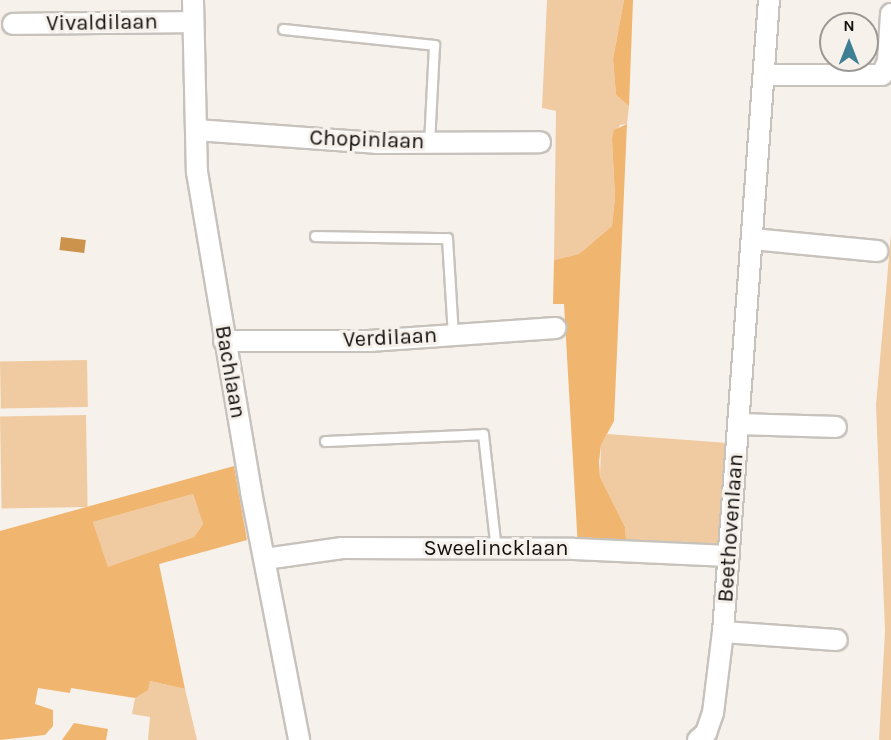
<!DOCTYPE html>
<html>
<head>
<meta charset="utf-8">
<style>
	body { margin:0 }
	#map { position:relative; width:891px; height:740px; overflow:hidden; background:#f7f1eb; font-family:Karla,sans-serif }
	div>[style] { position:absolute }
	.green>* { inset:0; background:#f0cba1; transform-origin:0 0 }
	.forest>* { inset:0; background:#f0b56f }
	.water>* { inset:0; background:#cc934c; transform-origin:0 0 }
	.roads { filter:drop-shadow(2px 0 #c7c2bc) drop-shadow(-2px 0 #c7c2bc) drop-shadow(0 2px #c7c2bc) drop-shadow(0 -2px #c7c2bc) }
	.service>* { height:9px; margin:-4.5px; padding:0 4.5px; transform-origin:4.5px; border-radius:4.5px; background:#fff }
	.minor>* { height:20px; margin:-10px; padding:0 10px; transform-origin:10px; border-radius:10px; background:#fff }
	span { translate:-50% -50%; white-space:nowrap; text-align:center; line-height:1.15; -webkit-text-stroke:6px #f7f1eb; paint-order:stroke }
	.street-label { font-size:22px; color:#11100e }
	.north { position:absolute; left:819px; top:12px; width:60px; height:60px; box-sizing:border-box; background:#f7f1eb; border:2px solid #9b9793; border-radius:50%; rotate:0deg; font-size:16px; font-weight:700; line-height:24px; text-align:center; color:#11100e }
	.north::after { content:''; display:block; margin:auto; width:21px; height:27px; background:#3f7f93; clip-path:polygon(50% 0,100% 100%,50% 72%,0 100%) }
</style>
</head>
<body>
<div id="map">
	<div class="green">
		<i style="clip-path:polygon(547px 0,624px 0,613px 59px,616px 95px,629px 106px,627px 124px,620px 125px,612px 139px,615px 198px,612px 226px,579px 254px,554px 260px,556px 111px,542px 108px)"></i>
		<i style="clip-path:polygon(891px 234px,891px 740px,879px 740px,885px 631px,876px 405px)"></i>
		<i style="left:87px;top:360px;width:47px;height:87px;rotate:89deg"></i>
		<i style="left:86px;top:415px;width:92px;height:86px;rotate:89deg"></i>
		<i style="clip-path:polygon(607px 434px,728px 443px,721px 552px,627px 549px,625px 527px,600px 477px,601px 445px)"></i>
		<i style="clip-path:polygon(193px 494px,203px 524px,194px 537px,108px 568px,93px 522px)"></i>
		<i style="clip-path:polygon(150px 681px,185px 689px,197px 740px,148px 740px,150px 717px,132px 714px,135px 698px)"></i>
	</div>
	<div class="forest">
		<i style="clip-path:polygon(624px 0,633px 0,629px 106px,616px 95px,613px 59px)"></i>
		<i style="clip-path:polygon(627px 124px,614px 421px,601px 445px,599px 462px,600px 477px,625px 527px,627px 549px,578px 548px,564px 304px,553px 304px,554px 260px,579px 254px,612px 226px,615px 198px,612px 139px,614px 130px)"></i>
		<i style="clip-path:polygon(evenodd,234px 466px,247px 540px,159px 564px,185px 689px,150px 681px,148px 690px,135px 698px,71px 688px,70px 693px,38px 688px,35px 704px,53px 710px,53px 726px,45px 735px,0 740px,0 531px,234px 466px,193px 494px,203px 524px,194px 537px,108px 567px,93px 522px,193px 494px)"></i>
		<i style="clip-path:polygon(74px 723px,108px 729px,106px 740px,62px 740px)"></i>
	</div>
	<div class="water">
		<i style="left:61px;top:237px;width:25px;height:13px;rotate:7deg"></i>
	</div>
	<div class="roads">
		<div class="service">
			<i style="left:283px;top:29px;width:152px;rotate:6deg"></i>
			<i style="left:434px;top:45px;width:98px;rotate:92.9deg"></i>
			<i style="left:315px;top:236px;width:132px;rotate:0.9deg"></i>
			<i style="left:447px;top:238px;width:97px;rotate:86.5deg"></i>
			<i style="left:325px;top:441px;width:158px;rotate:-2.5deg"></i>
			<i style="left:483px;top:434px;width:116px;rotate:83.6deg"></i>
		</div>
		<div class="minor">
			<i style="left:193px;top:0;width:172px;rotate:88.7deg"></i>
			<i style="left:197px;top:172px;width:325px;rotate:80.4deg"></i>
			<i style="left:251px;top:492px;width:253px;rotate:79deg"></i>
			<i style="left:13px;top:24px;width:179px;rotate:-0.6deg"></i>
			<i style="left:766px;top:75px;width:116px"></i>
			<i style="left:882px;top:75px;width:15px;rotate:-67deg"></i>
			<i style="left:888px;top:61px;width:47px;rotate:-86.3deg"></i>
			<i style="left:196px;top:130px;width:180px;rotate:4.1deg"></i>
			<i style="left:376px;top:143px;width:164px;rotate:-0.3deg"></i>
			<i style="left:752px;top:239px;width:126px;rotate:5.5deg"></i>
			<i style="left:224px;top:341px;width:145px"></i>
			<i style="left:369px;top:341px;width:187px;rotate:-4deg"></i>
			<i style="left:739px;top:424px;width:97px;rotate:1.8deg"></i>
			<i style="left:265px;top:559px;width:78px;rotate:-8.1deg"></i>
			<i style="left:342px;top:548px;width:232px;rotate:0.2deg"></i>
			<i style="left:574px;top:549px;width:155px;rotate:2.6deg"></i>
			<i style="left:723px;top:632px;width:114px;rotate:4deg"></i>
			<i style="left:698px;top:740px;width:11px;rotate:-41deg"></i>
			<i style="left:706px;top:733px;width:21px;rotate:-71deg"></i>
			<i style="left:713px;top:713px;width:82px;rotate:-83deg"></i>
			<i style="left:723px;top:632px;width:634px;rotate:-85.84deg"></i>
		</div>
	</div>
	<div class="street-label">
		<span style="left:102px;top:23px;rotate:-1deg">Vivaldilaan</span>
		<span style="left:367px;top:140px;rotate:2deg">Chopinlaan</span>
		<span style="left:390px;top:338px;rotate:-3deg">Verdilaan</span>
		<span style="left:230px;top:372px;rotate:80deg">Bachlaan</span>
		<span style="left:731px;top:528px;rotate:-86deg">Beethovenlaan</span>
		<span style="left:496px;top:549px">Sweelincklaan</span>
	</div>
	<div class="north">N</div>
</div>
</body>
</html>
